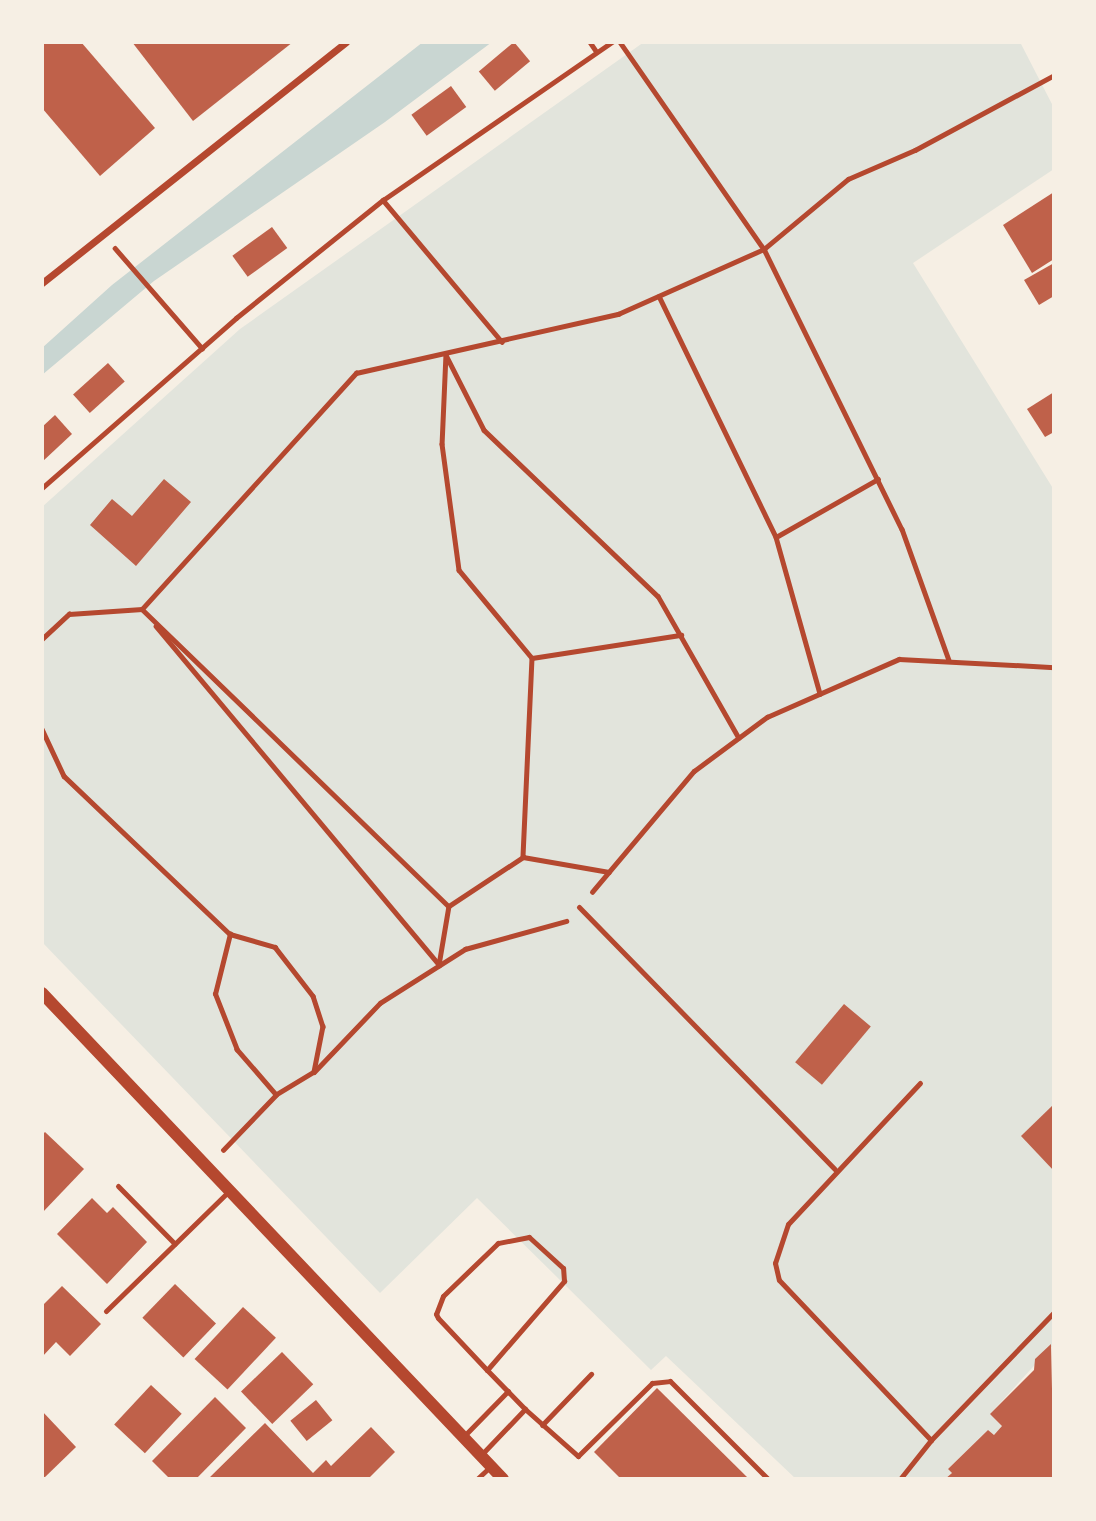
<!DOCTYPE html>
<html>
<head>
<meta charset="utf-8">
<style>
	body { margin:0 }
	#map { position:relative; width:1096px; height:1521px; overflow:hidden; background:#f6efe4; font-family:"Varela Round",sans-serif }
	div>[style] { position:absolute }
	.green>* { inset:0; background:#e2e4dc }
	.water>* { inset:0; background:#c9d6d2 }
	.building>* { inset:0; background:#bf614a; transform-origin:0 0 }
	.path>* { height:4.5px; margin:-2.25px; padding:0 2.25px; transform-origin:2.25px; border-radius:2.25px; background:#b5482f }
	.service>* { height:5px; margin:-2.5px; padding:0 2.5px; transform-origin:2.5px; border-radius:2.5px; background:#b5482f }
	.minor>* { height:7px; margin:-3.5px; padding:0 3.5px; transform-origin:3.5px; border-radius:3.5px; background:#b5482f }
	.tertiary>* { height:12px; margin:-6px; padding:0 6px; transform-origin:6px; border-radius:6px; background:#b5482f }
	span { translate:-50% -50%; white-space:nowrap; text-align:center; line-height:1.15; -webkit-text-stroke:5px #f6efe4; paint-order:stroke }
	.frame { position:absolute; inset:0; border:44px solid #f6efe4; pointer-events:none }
</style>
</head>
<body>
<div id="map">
	<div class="green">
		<i style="clip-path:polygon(644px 42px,1020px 42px,1054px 108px,1054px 169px,913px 263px,1054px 490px,1054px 1344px,990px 1414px,1002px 1426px,994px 1435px,988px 1430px,948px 1469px,952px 1473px,945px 1479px,796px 1479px,666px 1356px,651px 1370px,477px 1198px,380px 1293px,42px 942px,42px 507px,240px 329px)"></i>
	</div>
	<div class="water">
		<i style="clip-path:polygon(423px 42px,492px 42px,385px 122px,154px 281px,42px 375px,42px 348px,112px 285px)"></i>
	</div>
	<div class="building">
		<i style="clip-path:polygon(42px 42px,81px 42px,155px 128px,100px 176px,42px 108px)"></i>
		<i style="clip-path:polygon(132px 42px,293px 42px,193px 121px)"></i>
		<i style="left:514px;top:42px;width:25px;height:46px;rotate:50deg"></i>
		<i style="left:451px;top:86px;width:26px;height:49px;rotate:54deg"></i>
		<i style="clip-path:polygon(1054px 192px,1054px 259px,1032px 273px,1003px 225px)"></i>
		<i style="left:272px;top:227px;width:26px;height:49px;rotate:54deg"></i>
		<i style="clip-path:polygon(1054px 263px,1054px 296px,1039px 305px,1024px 280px)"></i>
		<i style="left:108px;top:363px;width:25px;height:47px;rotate:48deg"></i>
		<i style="clip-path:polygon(1054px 392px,1054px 432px,1045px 437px,1027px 409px)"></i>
		<i style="clip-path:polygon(55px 415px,72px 434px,42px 462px,42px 427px)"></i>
		<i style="clip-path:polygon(164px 479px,191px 502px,136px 566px,90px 525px,112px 499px,132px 516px)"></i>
		<i style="left:844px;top:1004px;width:35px;height:76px;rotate:40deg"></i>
		<i style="clip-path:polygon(1054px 1104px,1054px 1171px,1021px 1136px)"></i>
		<i style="clip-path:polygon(45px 1132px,84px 1169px,42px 1213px,42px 1135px)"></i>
		<i style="clip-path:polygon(92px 1198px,107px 1213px,113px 1207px,147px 1242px,107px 1284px,57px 1234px)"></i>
		<i style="left:175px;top:1284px;width:57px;height:47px;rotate:44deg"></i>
		<i style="clip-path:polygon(62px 1286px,101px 1324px,70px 1356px,56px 1342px,42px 1357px,42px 1306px)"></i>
		<i style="left:243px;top:1307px;width:45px;height:71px;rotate:43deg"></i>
		<i style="clip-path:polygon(1051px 1344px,1054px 1479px,945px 1479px,952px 1473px,948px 1469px,988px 1430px,994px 1435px,1002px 1426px,990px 1414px,1034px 1370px,1035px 1359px)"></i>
		<i style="left:282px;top:1352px;width:45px;height:57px;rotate:46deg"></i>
		<i style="left:151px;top:1385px;width:42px;height:54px;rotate:43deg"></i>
		<i style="clip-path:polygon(657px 1388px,749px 1479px,621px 1479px,594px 1452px)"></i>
		<i style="clip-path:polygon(215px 1397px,246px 1428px,196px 1479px,170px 1479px,152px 1461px)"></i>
		<i style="left:316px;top:1400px;width:26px;height:33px;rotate:51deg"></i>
		<i style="clip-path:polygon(42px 1411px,76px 1447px,43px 1479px,42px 1479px)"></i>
		<i style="clip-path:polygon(265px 1423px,313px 1473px,326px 1460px,331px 1466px,371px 1427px,395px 1452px,368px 1479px,208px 1479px)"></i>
	</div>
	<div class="path">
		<i style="left:590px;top:42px;width:11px;rotate:56deg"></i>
		<i style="left:620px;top:42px;width:252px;rotate:55.2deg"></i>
		<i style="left:764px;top:249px;width:312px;rotate:63.8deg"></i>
		<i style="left:902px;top:529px;width:139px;rotate:70.3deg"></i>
		<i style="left:383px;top:200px;width:185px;rotate:50deg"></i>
		<i style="left:115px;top:248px;width:133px;rotate:49deg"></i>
		<i style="left:659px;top:296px;width:268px;rotate:64.1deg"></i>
		<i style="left:776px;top:537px;width:163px;rotate:74.3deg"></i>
		<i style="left:446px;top:354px;width:90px;rotate:92.5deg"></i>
		<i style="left:442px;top:444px;width:127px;rotate:82.3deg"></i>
		<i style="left:459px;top:570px;width:114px;rotate:50.3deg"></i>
		<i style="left:532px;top:658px;width:199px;rotate:92.6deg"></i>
		<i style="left:446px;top:355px;width:84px;rotate:63.1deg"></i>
		<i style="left:484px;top:430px;width:240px;rotate:43.7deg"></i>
		<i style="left:658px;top:596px;width:163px;rotate:60.3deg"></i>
		<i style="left:42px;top:488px;width:258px;rotate:-41.2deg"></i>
		<i style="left:236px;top:318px;width:189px;rotate:-38.8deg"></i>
		<i style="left:383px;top:200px;width:278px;rotate:-34.6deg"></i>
		<i style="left:776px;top:537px;width:117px;rotate:-29.6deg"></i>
		<i style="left:142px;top:609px;width:427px;rotate:44.1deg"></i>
		<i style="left:449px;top:906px;width:60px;rotate:99.6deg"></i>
		<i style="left:156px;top:626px;width:442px;rotate:50.1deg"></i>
		<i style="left:42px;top:639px;width:37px;rotate:-43deg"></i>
		<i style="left:69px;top:614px;width:73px;rotate:-3.9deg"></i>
		<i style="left:142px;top:609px;width:319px;rotate:-47.8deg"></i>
		<i style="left:356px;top:373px;width:269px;rotate:-12.7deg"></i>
		<i style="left:618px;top:314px;width:160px;rotate:-24deg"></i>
		<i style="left:764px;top:249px;width:109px;rotate:-39.8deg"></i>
		<i style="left:848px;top:179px;width:73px;rotate:-23.4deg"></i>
		<i style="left:915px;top:150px;width:158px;rotate:-28.3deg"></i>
		<i style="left:532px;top:658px;width:151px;rotate:-8.8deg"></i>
		<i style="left:42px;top:729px;width:52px;rotate:64.9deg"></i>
		<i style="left:64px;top:776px;width:229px;rotate:43.6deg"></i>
		<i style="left:230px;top:934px;width:47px;rotate:16.1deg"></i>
		<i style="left:275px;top:947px;width:62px;rotate:52.2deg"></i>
		<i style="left:313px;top:996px;width:32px;rotate:72deg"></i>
		<i style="left:323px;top:1026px;width:47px;rotate:101.1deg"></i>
		<i style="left:314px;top:1072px;width:44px;rotate:148.8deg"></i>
		<i style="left:276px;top:1095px;width:60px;rotate:-130.9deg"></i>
		<i style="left:237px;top:1050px;width:60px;rotate:-111.4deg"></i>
		<i style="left:215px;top:994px;width:62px;rotate:-76deg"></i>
		<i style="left:592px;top:892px;width:158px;rotate:-49.9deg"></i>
		<i style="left:694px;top:771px;width:91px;rotate:-36.5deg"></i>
		<i style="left:767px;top:717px;width:144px;rotate:-23.7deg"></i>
		<i style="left:899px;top:659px;width:155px;rotate:3deg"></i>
		<i style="left:449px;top:906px;width:89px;rotate:-33.5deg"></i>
		<i style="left:523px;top:857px;width:87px;rotate:9.9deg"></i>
		<i style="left:314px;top:1072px;width:95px;rotate:-46.3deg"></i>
		<i style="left:380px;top:1003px;width:101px;rotate:-32.4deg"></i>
		<i style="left:465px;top:949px;width:105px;rotate:-15.5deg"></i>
		<i style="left:223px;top:1150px;width:76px;rotate:-46.1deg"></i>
	</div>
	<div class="service">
		<i style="left:579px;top:907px;width:366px;rotate:45.7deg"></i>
		<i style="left:920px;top:1083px;width:193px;rotate:133.1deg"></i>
		<i style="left:788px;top:1224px;width:41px;rotate:108.4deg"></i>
		<i style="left:775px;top:1263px;width:17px;rotate:77deg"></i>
		<i style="left:779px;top:1280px;width:221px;rotate:46.5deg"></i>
		<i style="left:118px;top:1186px;width:81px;rotate:45.5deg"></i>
		<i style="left:106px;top:1311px;width:170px;rotate:-44.3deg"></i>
		<i style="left:487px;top:1370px;width:118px;rotate:-49.1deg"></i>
		<i style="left:564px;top:1281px;width:13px;rotate:-94deg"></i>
		<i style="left:563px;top:1268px;width:46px;rotate:-137.6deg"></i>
		<i style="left:529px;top:1237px;width:32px;rotate:169deg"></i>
		<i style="left:498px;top:1243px;width:76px;rotate:136.1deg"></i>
		<i style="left:443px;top:1296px;width:19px;rotate:111deg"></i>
		<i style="left:436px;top:1314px;width:4px;rotate:63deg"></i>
		<i style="left:438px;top:1318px;width:71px;rotate:46.7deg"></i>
		<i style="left:487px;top:1370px;width:54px;rotate:45.7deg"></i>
		<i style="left:525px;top:1409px;width:71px;rotate:41.6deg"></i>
		<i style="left:578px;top:1456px;width:104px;rotate:-44.6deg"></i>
		<i style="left:652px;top:1383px;width:18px;rotate:-6deg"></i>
		<i style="left:670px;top:1381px;width:139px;rotate:45deg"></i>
		<i style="left:542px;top:1425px;width:71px;rotate:-46.1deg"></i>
		<i style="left:464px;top:1436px;width:63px;rotate:-45.6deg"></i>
		<i style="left:481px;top:1455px;width:64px;rotate:-46.3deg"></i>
		<i style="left:477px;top:1479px;width:19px;rotate:-43deg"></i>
		<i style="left:900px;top:1479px;width:50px;rotate:-51.5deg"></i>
		<i style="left:931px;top:1440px;width:178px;rotate:-46.1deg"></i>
	</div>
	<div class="minor">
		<i style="left:42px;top:283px;width:388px;rotate:-38.4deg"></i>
	</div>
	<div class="tertiary">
		<i style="left:42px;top:993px;width:670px;rotate:46.51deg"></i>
	</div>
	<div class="frame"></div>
</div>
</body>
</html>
